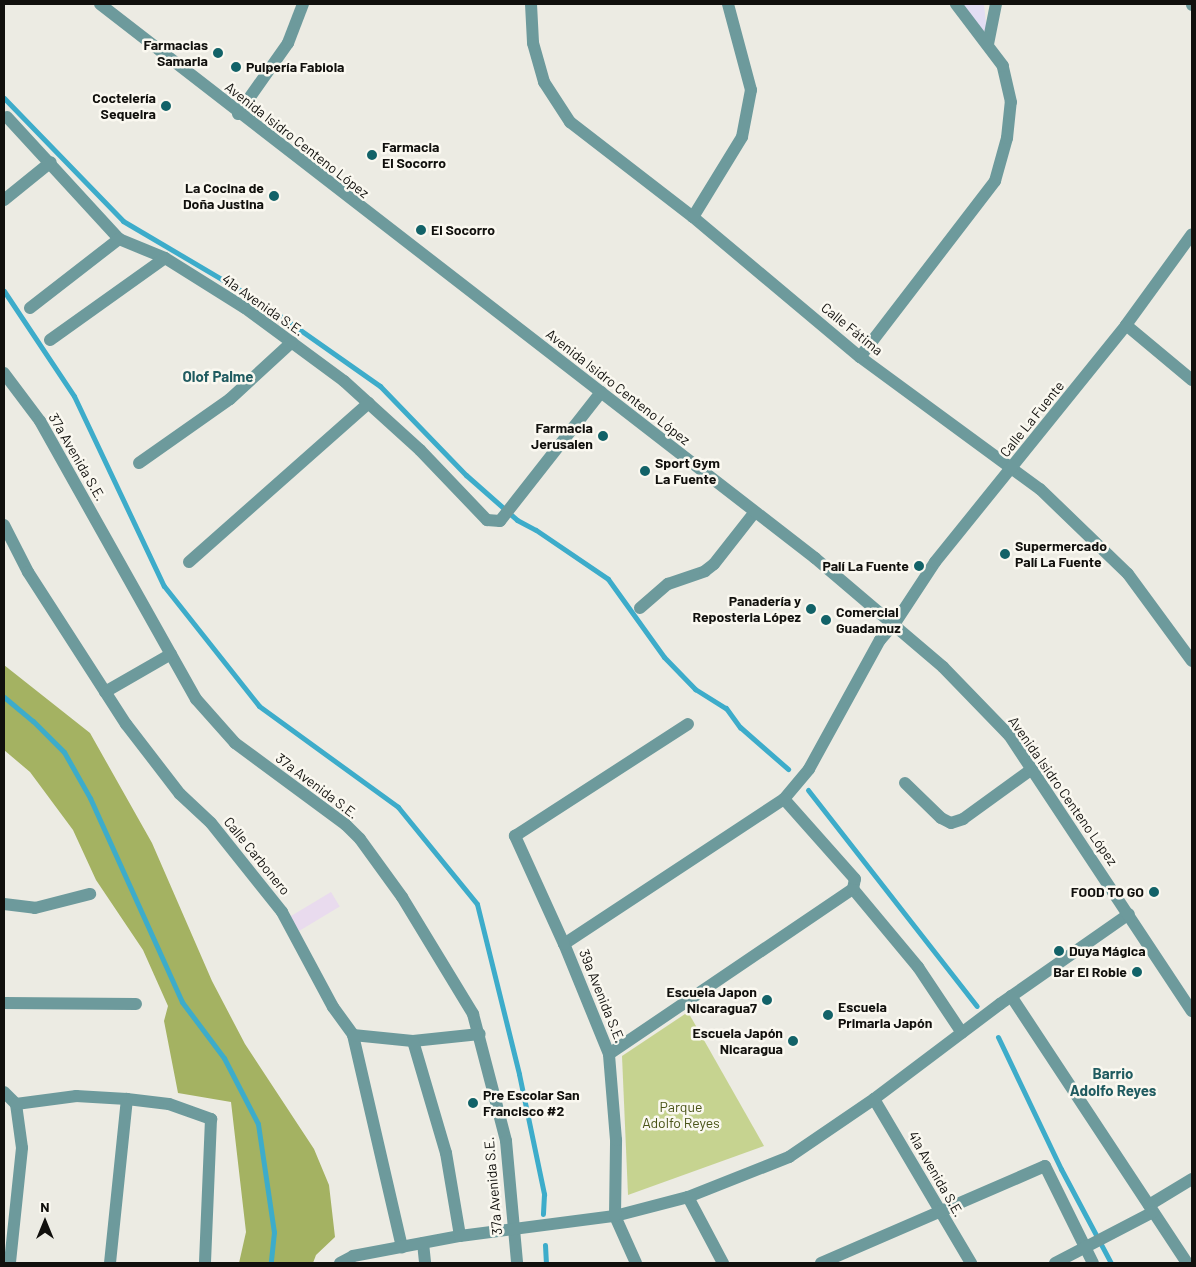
<!DOCTYPE html>
<html>
<head>
<meta charset="utf-8">
<style>
	body { margin:0 }
	#map { position:relative; width:1196px; height:1267px; overflow:hidden; background:#ecebe3; font-family:Barlow,sans-serif }
	div>[style] { position:absolute }
	.commercial>* { inset:0; background:#e9dbee; transform-origin:0 0 }
	.medical>* { inset:0; background:#e2ddf3 }
	.green>* { inset:0; background:#c6d390 }
	.forest>* { inset:0; background:#a4b262 }
	.stream>* { height:5px; margin:-2.5px; padding:0 2.5px; transform-origin:2.5px; border-radius:2.5px; background:#3dacca }
	.minor>* { height:12px; margin:-6px; padding:0 6px; transform-origin:6px; border-radius:6px; background:#6d9a9c }
	.tertiary>* { height:12px; margin:-6px; padding:0 6px; transform-origin:6px; border-radius:6px; background:#6d9a9c }
	.dots>* { width:14px; height:14px; translate:-50% -50%; box-sizing:border-box; border:2px solid #faf8f0; border-radius:50% }
	span { translate:-50% -50%; white-space:nowrap; text-align:center; line-height:1.15; -webkit-text-stroke:5px #faf8f0; paint-order:stroke }
	.poi-label { font-size:14px; color:#11100d; font-weight:700 }
	.right { translate:-100% -50%; text-align:right }
	.left { translate:0 -50%; text-align:left }
	.street-label { font-size:14px; color:#11100d }
	.park-label { font-size:14px; color:#495317 }
	.neighbourhood-label { font-size:15px; color:#205b60; font-weight:700 }
	.frame { position:absolute; inset:0; border:5px solid #11100d; pointer-events:none }
	.north { position:absolute; left:20px; top:1197px; width:50px; height:50px; -webkit-text-stroke:4px #faf8f0; paint-order:stroke; rotate:0deg; font-size:14px; font-weight:700; line-height:20px; text-align:center; color:#11100d }
	.north::after { content:''; display:block; margin:auto; width:18px; height:22px; background:#11100d; clip-path:polygon(50% 0,100% 100%,50% 72%,0 100%) }
</style>
</head>
<body>
<div id="map">
	<div class="commercial">
		<i style="left:331px;top:892px;width:17px;height:48px;rotate:59deg"></i>
	</div>
	<div class="medical">
		<i style="clip-path:polygon(954px 4px,984px 4px,988px 44px)"></i>
	</div>
	<div class="green">
		<i style="clip-path:polygon(688px 1012px,764px 1146px,628px 1195px,622px 1056px)"></i>
	</div>
	<div class="forest">
		<i style="clip-path:polygon(4px 665px,90px 733px,152px 843px,212px 981px,245px 1044px,314px 1149px,329px 1185px,335px 1237px,316px 1255px,313px 1263px,239px 1263px,246px 1232px,231px 1102px,178px 1093px,164px 1021px,168px 1006px,143px 950px,96px 880px,73px 830px,30px 772px,4px 750px)"></i>
	</div>
	<div class="stream">
		<i style="left:4px;top:98px;width:171px;rotate:45.9deg"></i>
		<i style="left:123px;top:221px;width:158px;rotate:30.5deg"></i>
		<i style="left:259px;top:301px;width:148px;rotate:35.1deg"></i>
		<i style="left:380px;top:386px;width:124px;rotate:46deg"></i>
		<i style="left:466px;top:475px;width:68px;rotate:41.4deg"></i>
		<i style="left:517px;top:520px;width:21px;rotate:28deg"></i>
		<i style="left:536px;top:530px;width:87px;rotate:34.2deg"></i>
		<i style="left:608px;top:579px;width:96px;rotate:54.3deg"></i>
		<i style="left:664px;top:657px;width:45px;rotate:45.9deg"></i>
		<i style="left:695px;top:689px;width:36px;rotate:32deg"></i>
		<i style="left:726px;top:708px;width:24px;rotate:54deg"></i>
		<i style="left:740px;top:727px;width:64px;rotate:41.2deg"></i>
		<i style="left:4px;top:291px;width:126px;rotate:56.3deg"></i>
		<i style="left:74px;top:396px;width:210px;rotate:64.7deg"></i>
		<i style="left:164px;top:586px;width:153px;rotate:51.6deg"></i>
		<i style="left:259px;top:706px;width:172px;rotate:36deg"></i>
		<i style="left:398px;top:807px;width:125px;rotate:50.8deg"></i>
		<i style="left:477px;top:904px;width:175px;rotate:76.1deg"></i>
		<i style="left:519px;top:1074px;width:123px;rotate:78.2deg"></i>
		<i style="left:544px;top:1194px;width:20px;rotate:93deg"></i>
		<i style="left:4px;top:697px;width:38px;rotate:40deg"></i>
		<i style="left:33px;top:721px;width:44px;rotate:45deg"></i>
		<i style="left:64px;top:752px;width:53px;rotate:60.5deg"></i>
		<i style="left:90px;top:798px;width:224px;rotate:65.7deg"></i>
		<i style="left:182px;top:1002px;width:70px;rotate:53.1deg"></i>
		<i style="left:224px;top:1058px;width:74px;rotate:62.7deg"></i>
		<i style="left:258px;top:1124px;width:109px;rotate:81.6deg"></i>
		<i style="left:274px;top:1232px;width:31px;rotate:96deg"></i>
		<i style="left:808px;top:790px;width:274px;rotate:52deg"></i>
		<i style="left:998px;top:1037px;width:146px;rotate:64.5deg"></i>
		<i style="left:1061px;top:1169px;width:106px;rotate:62deg"></i>
		<i style="left:545px;top:1245px;width:18px;rotate:87deg"></i>
	</div>
	<div class="minor">
		<i style="left:531px;top:4px;width:39px;rotate:87deg"></i>
		<i style="left:533px;top:43px;width:41px;rotate:74.2deg"></i>
		<i style="left:544px;top:82px;width:48px;rotate:57deg"></i>
		<i style="left:570px;top:122px;width:155px;rotate:37.7deg"></i>
		<i style="left:693px;top:217px;width:218px;rotate:40deg"></i>
		<i style="left:860px;top:357px;width:223px;rotate:36.3deg"></i>
		<i style="left:1040px;top:489px;width:122px;rotate:44deg"></i>
		<i style="left:1128px;top:574px;width:108px;rotate:53.7deg"></i>
		<i style="left:1192px;top:4px;width:1px;rotate:90deg"></i>
		<i style="left:988px;top:44px;width:41px;rotate:-78.7deg"></i>
		<i style="left:238px;top:114px;width:87px;rotate:-54.8deg"></i>
		<i style="left:288px;top:43px;width:42px;rotate:-69deg"></i>
		<i style="left:7px;top:117px;width:166px;rotate:47.4deg"></i>
		<i style="left:119px;top:239px;width:50px;rotate:22.4deg"></i>
		<i style="left:165px;top:258px;width:94px;rotate:32deg"></i>
		<i style="left:245px;top:308px;width:123px;rotate:36.4deg"></i>
		<i style="left:344px;top:381px;width:103px;rotate:42.2deg"></i>
		<i style="left:420px;top:450px;width:97px;rotate:46.3deg"></i>
		<i style="left:487px;top:520px;width:13px;rotate:4deg"></i>
		<i style="left:500px;top:521px;width:164px;rotate:-51.9deg"></i>
		<i style="left:4px;top:200px;width:60px;rotate:-39deg"></i>
		<i style="left:693px;top:217px;width:94px;rotate:-58.5deg"></i>
		<i style="left:742px;top:137px;width:48px;rotate:-79.2deg"></i>
		<i style="left:751px;top:90px;width:89px;rotate:-105deg"></i>
		<i style="left:30px;top:308px;width:113px;rotate:-37.8deg"></i>
		<i style="left:1126px;top:325px;width:86px;rotate:39.8deg"></i>
		<i style="left:50px;top:340px;width:141px;rotate:-35.5deg"></i>
		<i style="left:860px;top:357px;width:222px;rotate:-52.5deg"></i>
		<i style="left:995px;top:181px;width:45px;rotate:-74.4deg"></i>
		<i style="left:1007px;top:138px;width:36px;rotate:-84deg"></i>
		<i style="left:1011px;top:102px;width:37px;rotate:-103deg"></i>
		<i style="left:1003px;top:66px;width:78px;rotate:-127.2deg"></i>
		<i style="left:4px;top:373px;width:60px;rotate:53.1deg"></i>
		<i style="left:40px;top:421px;width:319px;rotate:60.7deg"></i>
		<i style="left:196px;top:699px;width:59px;rotate:48.4deg"></i>
		<i style="left:235px;top:743px;width:137px;rotate:36.4deg"></i>
		<i style="left:345px;top:824px;width:21px;rotate:45deg"></i>
		<i style="left:360px;top:839px;width:72px;rotate:54.1deg"></i>
		<i style="left:402px;top:897px;width:137px;rotate:58.7deg"></i>
		<i style="left:473px;top:1014px;width:131px;rotate:75.4deg"></i>
		<i style="left:506px;top:1141px;width:122px;rotate:84.8deg"></i>
		<i style="left:139px;top:463px;width:111px;rotate:-35.1deg"></i>
		<i style="left:230px;top:399px;width:84px;rotate:-42.6deg"></i>
		<i style="left:4px;top:525px;width:53px;rotate:62.9deg"></i>
		<i style="left:28px;top:572px;width:181px;rotate:57.2deg"></i>
		<i style="left:126px;top:724px;width:88px;rotate:52.4deg"></i>
		<i style="left:180px;top:794px;width:42px;rotate:43.1deg"></i>
		<i style="left:211px;top:823px;width:114px;rotate:51.4deg"></i>
		<i style="left:282px;top:912px;width:108px;rotate:61.8deg"></i>
		<i style="left:333px;top:1007px;width:34px;rotate:54deg"></i>
		<i style="left:353px;top:1035px;width:218px;rotate:77deg"></i>
		<i style="left:189px;top:562px;width:240px;rotate:-41.5deg"></i>
		<i style="left:640px;top:608px;width:37px;rotate:-41deg"></i>
		<i style="left:668px;top:584px;width:39px;rotate:-19deg"></i>
		<i style="left:705px;top:571px;width:11px;rotate:-38deg"></i>
		<i style="left:714px;top:564px;width:65px;rotate:-51.9deg"></i>
		<i style="left:105px;top:692px;width:76px;rotate:-29.9deg"></i>
		<i style="left:905px;top:783px;width:50px;rotate:44.2deg"></i>
		<i style="left:941px;top:818px;width:11px;rotate:27deg"></i>
		<i style="left:951px;top:823px;width:13px;rotate:-18deg"></i>
		<i style="left:963px;top:819px;width:85px;rotate:-35.9deg"></i>
		<i style="left:853px;top:889px;width:102px;rotate:50.2deg"></i>
		<i style="left:918px;top:967px;width:79px;rotate:56.3deg"></i>
		<i style="left:4px;top:904px;width:31px;rotate:7deg"></i>
		<i style="left:35px;top:908px;width:57px;rotate:-14.3deg"></i>
		<i style="left:564px;top:944px;width:263px;rotate:-33.4deg"></i>
		<i style="left:784px;top:799px;width:39px;rotate:-50deg"></i>
		<i style="left:809px;top:769px;width:147px;rotate:-61.2deg"></i>
		<i style="left:880px;top:640px;width:23px;rotate:-49deg"></i>
		<i style="left:895px;top:623px;width:73px;rotate:-56.7deg"></i>
		<i style="left:935px;top:562px;width:304px;rotate:-51.1deg"></i>
		<i style="left:1126px;top:325px;width:112px;rotate:-54deg"></i>
		<i style="left:1011px;top:996px;width:320px;rotate:56.6deg"></i>
		<i style="left:4px;top:1003px;width:132px;rotate:0.4deg"></i>
		<i style="left:353px;top:1035px;width:60px;rotate:5.7deg"></i>
		<i style="left:413px;top:1041px;width:67px;rotate:-6deg"></i>
		<i style="left:413px;top:1041px;width:117px;rotate:73.6deg"></i>
		<i style="left:446px;top:1153px;width:84px;rotate:80.4deg"></i>
		<i style="left:609px;top:1054px;width:295px;rotate:-34.1deg"></i>
		<i style="left:853px;top:889px;width:10px;rotate:-79deg"></i>
		<i style="left:855px;top:879px;width:107px;rotate:-131.6deg"></i>
		<i style="left:4px;top:1092px;width:17px;rotate:45deg"></i>
		<i style="left:16px;top:1104px;width:44px;rotate:82.2deg"></i>
		<i style="left:22px;top:1148px;width:116px;rotate:96deg"></i>
		<i style="left:874px;top:1099px;width:191px;rotate:59.4deg"></i>
		<i style="left:16px;top:1104px;width:61px;rotate:-7.6deg"></i>
		<i style="left:76px;top:1096px;width:51px;rotate:3.4deg"></i>
		<i style="left:127px;top:1099px;width:42px;rotate:6.8deg"></i>
		<i style="left:169px;top:1104px;width:45px;rotate:19.7deg"></i>
		<i style="left:211px;top:1119px;width:144px;rotate:92.4deg"></i>
		<i style="left:688px;top:1197px;width:75px;rotate:62.1deg"></i>
		<i style="left:1149px;top:1205px;width:50px;rotate:-31.2deg"></i>
		<i style="left:423px;top:1243px;width:20px;rotate:84deg"></i>
		<i style="left:110px;top:1263px;width:165px;rotate:-84.1deg"></i>
		<i style="left:340px;top:1263px;width:15px;rotate:-28deg"></i>
		<i style="left:353px;top:1256px;width:109px;rotate:-10.6deg"></i>
		<i style="left:460px;top:1236px;width:156px;rotate:-7.4deg"></i>
		<i style="left:615px;top:1216px;width:75px;rotate:-14.6deg"></i>
		<i style="left:688px;top:1197px;width:109px;rotate:-21.6deg"></i>
		<i style="left:789px;top:1157px;width:103px;rotate:-34.3deg"></i>
		<i style="left:874px;top:1099px;width:158px;rotate:-37deg"></i>
		<i style="left:1000px;top:1004px;width:157px;rotate:-34.9deg"></i>
		<i style="left:636px;top:1263px;width:51px;rotate:-114.1deg"></i>
		<i style="left:615px;top:1216px;width:76px;rotate:-89.2deg"></i>
		<i style="left:616px;top:1140px;width:86px;rotate:-94.7deg"></i>
		<i style="left:609px;top:1054px;width:119px;rotate:-112.2deg"></i>
		<i style="left:564px;top:944px;width:119px;rotate:-114.4deg"></i>
		<i style="left:515px;top:836px;width:206px;rotate:-32.9deg"></i>
		<i style="left:821px;top:1263px;width:244px;rotate:-23.4deg"></i>
		<i style="left:1045px;top:1166px;width:108px;rotate:63.7deg"></i>
		<i style="left:1055px;top:1263px;width:110px;rotate:-27.5deg"></i>
	</div>
	<div class="tertiary">
		<i style="left:100px;top:4px;width:905px;rotate:37.77deg"></i>
		<i style="left:815px;top:558px;width:168px;rotate:40.4deg"></i>
		<i style="left:943px;top:667px;width:95px;rotate:45.9deg"></i>
		<i style="left:1009px;top:735px;width:331px;rotate:56.5deg"></i>
	</div>
	<div class="dots">
		<i style="left:218px;top:53px;background:#126268"></i>
		<i style="left:236px;top:67px;background:#126268"></i>
		<i style="left:166px;top:106px;background:#126268"></i>
		<i style="left:372px;top:155px;background:#126268"></i>
		<i style="left:274px;top:196px;background:#126268"></i>
		<i style="left:421px;top:230px;background:#126268"></i>
		<i style="left:603px;top:436px;background:#126268"></i>
		<i style="left:645px;top:471px;background:#126268"></i>
		<i style="left:1005px;top:554px;background:#126268"></i>
		<i style="left:919px;top:566px;background:#126268"></i>
		<i style="left:811px;top:609px;background:#126268"></i>
		<i style="left:826px;top:620px;background:#126268"></i>
		<i style="left:1154px;top:892px;background:#126268"></i>
		<i style="left:1059px;top:951px;background:#126268"></i>
		<i style="left:1137px;top:972px;background:#126268"></i>
		<i style="left:767px;top:1000px;background:#126268"></i>
		<i style="left:828px;top:1015px;background:#126268"></i>
		<i style="left:793px;top:1041px;background:#126268"></i>
		<i style="left:473px;top:1103px;background:#126268"></i>
	</div>
	<div class="poi-label">
		<span class="right" style="left:208px;top:53px">Farmacias<br>Samaria</span>
		<span class="left" style="left:246px;top:67px">Pulpería Fabiola</span>
		<span class="right" style="left:156px;top:106px">Coctelería<br>Sequeira</span>
		<span class="left" style="left:382px;top:155px">Farmacia<br>El Socorro</span>
		<span class="right" style="left:264px;top:196px">La Cocina de<br>Doña Justina</span>
		<span class="left" style="left:431px;top:230px">El Socorro</span>
		<span class="right" style="left:593px;top:436px">Farmacia<br>Jerusalen</span>
		<span class="left" style="left:655px;top:471px">Sport Gym<br>La Fuente</span>
		<span class="left" style="left:1015px;top:554px">Supermercado<br>Palí La Fuente</span>
		<span class="right" style="left:909px;top:566px">Palí La Fuente</span>
		<span class="right" style="left:801px;top:609px">Panadería y<br>Reposteria López</span>
		<span class="left" style="left:836px;top:620px">Comercial<br>Guadamuz</span>
		<span class="right" style="left:1144px;top:892px">FOOD TO GO</span>
		<span class="left" style="left:1069px;top:951px">Duya Mágica</span>
		<span class="right" style="left:1127px;top:972px">Bar El Roble</span>
		<span class="right" style="left:757px;top:1000px">Escuela Japon<br>Nicaragua7</span>
		<span class="left" style="left:838px;top:1015px">Escuela<br>Primaria Japón</span>
		<span class="right" style="left:783px;top:1041px">Escuela Japón<br>Nicaragua</span>
		<span class="left" style="left:483px;top:1103px">Pre Escolar San<br>Francisco #2</span>
	</div>
	<div class="street-label">
		<span style="left:297px;top:140px;rotate:38deg">Avenida Isidro Centeno López</span>
		<span style="left:263px;top:305px;rotate:35deg">41a Avenida S.E.</span>
		<span style="left:852px;top:329px;rotate:39deg">Calle Fátima</span>
		<span style="left:618px;top:387px;rotate:38deg">Avenida Isidro Centeno López</span>
		<span style="left:1032px;top:419px;rotate:-51deg">Calle La Fuente</span>
		<span style="left:77px;top:457px;rotate:60deg">37a Avenida S.E.</span>
		<span style="left:317px;top:786px;rotate:37deg">37a Avenida S.E.</span>
		<span style="left:1063px;top:791px;rotate:55deg">Avenida Isidro Centeno López</span>
		<span style="left:257px;top:856px;rotate:51deg">Calle Carbonero</span>
		<span style="left:602px;top:996px;rotate:68deg">39a Avenida S.E.</span>
		<span style="left:936px;top:1174px;rotate:60deg">41a Avenida S.E.</span>
		<span style="left:493px;top:1186px;rotate:-95deg">37a Avenida S.E.</span>
	</div>
	<div class="park-label">
		<span style="left:681px;top:1115px">Parque<br>Adolfo Reyes</span>
	</div>
	<div class="neighbourhood-label">
		<span style="left:218px;top:377px">Olof Palme</span>
		<span style="left:1113px;top:1082px">Barrio<br>Adolfo Reyes</span>
	</div>
	<div class="frame"></div>
	<div class="north">N</div>
</div>
</body>
</html>
